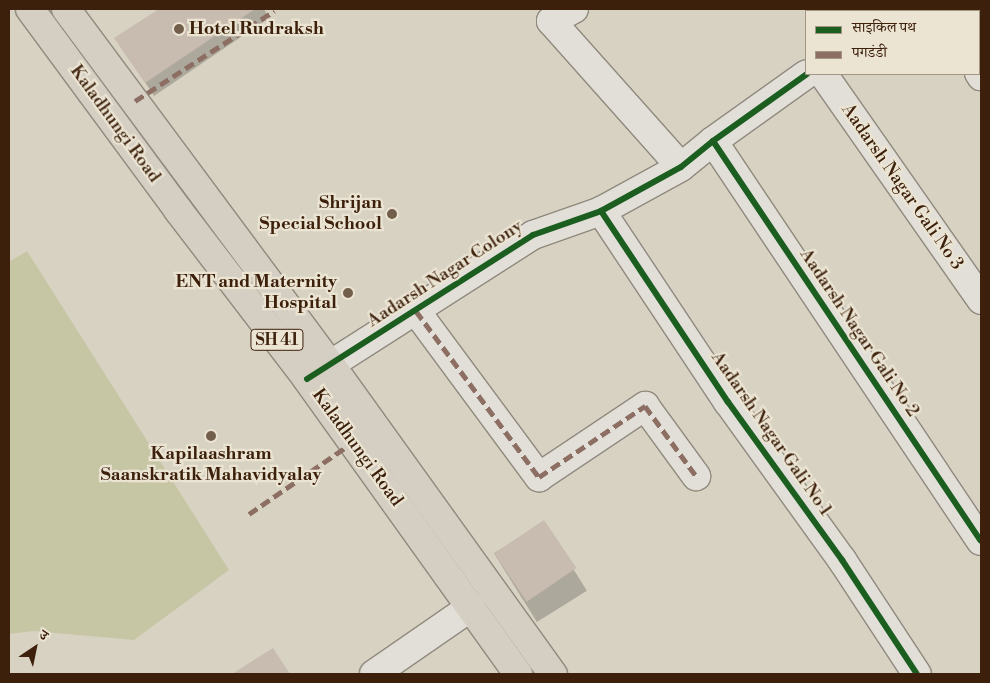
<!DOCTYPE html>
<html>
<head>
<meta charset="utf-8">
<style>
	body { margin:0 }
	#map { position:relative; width:990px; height:683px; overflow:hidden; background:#d8d2c3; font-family:"Libre Bodoni","Noto Serif Devanagari",serif }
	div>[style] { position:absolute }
	.green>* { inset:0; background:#c6c6a5 }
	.shadow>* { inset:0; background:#0003; transform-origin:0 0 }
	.building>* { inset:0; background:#c8bbb0; transform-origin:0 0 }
	.roads { filter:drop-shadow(1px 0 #90897e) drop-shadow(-1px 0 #90897e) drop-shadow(0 1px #90897e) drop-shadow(0 -1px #90897e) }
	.minor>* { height:28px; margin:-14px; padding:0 14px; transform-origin:14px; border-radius:14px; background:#e1dfd7 }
	.primary>* { height:28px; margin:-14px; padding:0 14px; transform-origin:14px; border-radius:14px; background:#d5cfc3 }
	.quiet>* { height:5px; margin-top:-2.5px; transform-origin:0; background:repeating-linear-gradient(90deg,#8d6e63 0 10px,transparent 0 15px) }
	.cycleway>* { height:6px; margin:-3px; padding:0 3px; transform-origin:3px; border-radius:3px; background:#1b5e20 }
	.dots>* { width:14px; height:14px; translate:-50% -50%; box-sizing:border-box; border:2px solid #ebe4d3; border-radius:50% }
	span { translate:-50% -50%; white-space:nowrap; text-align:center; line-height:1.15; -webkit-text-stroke:4.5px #ebe4d3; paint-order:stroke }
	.shield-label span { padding:1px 4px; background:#ebe4d3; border:1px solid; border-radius:4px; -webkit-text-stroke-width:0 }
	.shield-label { font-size:16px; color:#3c200b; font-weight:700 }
	.poi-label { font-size:18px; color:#3c200b; font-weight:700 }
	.left { translate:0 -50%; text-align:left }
	.right { translate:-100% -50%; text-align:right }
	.street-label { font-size:18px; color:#3c200b }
	.frame { position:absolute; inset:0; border:10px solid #3c200b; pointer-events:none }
	.legend { position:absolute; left:805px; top:10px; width:175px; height:65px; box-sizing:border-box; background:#ebe4d3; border:1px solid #a59683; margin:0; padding:6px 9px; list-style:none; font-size:15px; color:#3c200b }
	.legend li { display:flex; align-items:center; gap:10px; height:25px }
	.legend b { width:25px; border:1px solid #a59683 }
	.north { position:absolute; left:10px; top:623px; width:50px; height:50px; -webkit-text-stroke:4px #ebe4d3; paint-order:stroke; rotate:34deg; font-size:14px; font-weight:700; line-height:20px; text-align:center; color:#3c200b }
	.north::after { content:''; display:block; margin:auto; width:18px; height:22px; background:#3c200b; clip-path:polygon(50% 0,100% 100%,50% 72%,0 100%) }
</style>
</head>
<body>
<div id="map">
	<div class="green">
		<i style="clip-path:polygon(27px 251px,229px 570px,134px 640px,33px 631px,9px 634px,9px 262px)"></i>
	</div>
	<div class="shadow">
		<i style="clip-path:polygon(161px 9px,264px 9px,269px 18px,154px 96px,116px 38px)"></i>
		<i style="left:544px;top:522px;width:81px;height:59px;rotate:58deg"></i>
		<i style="clip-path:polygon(273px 650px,288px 674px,235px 674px)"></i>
	</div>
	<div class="building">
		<i style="clip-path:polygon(159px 9px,255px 9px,145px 83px,114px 38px)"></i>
		<i style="left:544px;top:520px;width:58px;height:60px;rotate:56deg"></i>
		<i style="clip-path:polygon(273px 648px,290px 674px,232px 674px)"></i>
	</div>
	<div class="roads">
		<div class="minor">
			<i style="left:574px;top:9px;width:26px;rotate:152deg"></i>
			<i style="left:551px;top:21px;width:195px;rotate:48.3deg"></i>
			<i style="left:930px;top:9px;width:3px;rotate:45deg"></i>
			<i style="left:904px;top:11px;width:4px;rotate:-34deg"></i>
			<i style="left:979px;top:73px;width:4px;rotate:56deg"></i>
			<i style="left:823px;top:74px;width:276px;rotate:55deg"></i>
			<i style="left:713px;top:141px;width:481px;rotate:56.2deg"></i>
			<i style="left:601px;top:211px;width:229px;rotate:56.4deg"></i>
			<i style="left:728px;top:402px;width:195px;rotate:54.2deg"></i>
			<i style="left:842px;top:560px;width:136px;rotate:56.7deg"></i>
			<i style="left:416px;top:311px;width:207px;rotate:53.5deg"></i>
			<i style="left:539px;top:477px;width:128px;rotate:-33.8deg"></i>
			<i style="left:645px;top:406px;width:87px;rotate:53.9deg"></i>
			<i style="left:311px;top:377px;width:264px;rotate:-32.6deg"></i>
			<i style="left:533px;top:235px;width:72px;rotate:-19.4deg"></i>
			<i style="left:601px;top:211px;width:91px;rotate:-28.8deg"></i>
			<i style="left:681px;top:167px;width:41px;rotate:-39.1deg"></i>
			<i style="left:713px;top:141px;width:115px;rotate:-35.5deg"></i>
			<i style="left:374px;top:674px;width:118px;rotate:-34.6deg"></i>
		</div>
		<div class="primary">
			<i style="left:30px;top:9px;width:250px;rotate:53.6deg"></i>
			<i style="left:178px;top:210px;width:213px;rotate:52.6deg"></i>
			<i style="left:307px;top:379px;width:363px;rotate:54.4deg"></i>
			<i style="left:66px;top:9px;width:442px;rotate:53.4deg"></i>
			<i style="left:330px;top:364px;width:382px;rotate:54.3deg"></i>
		</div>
	</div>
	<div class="quiet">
		<i style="left:135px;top:101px;width:166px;rotate:-32.9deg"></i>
		<i style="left:416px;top:311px;width:207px;rotate:53.5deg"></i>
		<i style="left:539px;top:477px;width:128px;rotate:-33.8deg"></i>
		<i style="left:645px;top:406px;width:87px;rotate:53.9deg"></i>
		<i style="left:249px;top:514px;width:125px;rotate:-34.6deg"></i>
	</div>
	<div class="cycleway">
		<i style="left:713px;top:141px;width:481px;rotate:56.2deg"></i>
		<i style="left:601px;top:211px;width:229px;rotate:56.4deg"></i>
		<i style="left:728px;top:402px;width:195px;rotate:54.2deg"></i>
		<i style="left:842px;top:560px;width:136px;rotate:56.7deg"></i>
		<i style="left:307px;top:379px;width:268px;rotate:-32.5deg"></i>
		<i style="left:533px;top:235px;width:72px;rotate:-19.4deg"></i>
		<i style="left:601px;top:211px;width:91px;rotate:-28.8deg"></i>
		<i style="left:681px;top:167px;width:41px;rotate:-39.1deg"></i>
		<i style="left:713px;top:141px;width:115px;rotate:-35.5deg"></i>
	</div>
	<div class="dots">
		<i style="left:179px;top:29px;background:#735e4b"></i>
		<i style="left:392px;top:214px;background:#735e4b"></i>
		<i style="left:348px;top:293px;background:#735e4b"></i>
		<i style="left:211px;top:436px;background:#735e4b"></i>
	</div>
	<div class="shield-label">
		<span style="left:277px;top:340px">SH 41</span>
	</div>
	<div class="poi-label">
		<span class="left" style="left:189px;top:29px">Hotel Rudraksh</span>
		<span class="right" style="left:382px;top:214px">Shrijan<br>Special School</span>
		<span class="right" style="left:337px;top:293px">ENT and Maternity<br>Hospital</span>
		<span style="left:211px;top:465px">Kapilaashram<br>Saanskratik Mahavidyalay</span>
	</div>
	<div class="street-label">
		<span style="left:115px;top:124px;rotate:54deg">Kaladhungi Road</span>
		<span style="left:902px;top:187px;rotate:55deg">Aadarsh Nagar Gali No 3</span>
		<span style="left:445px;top:274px;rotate:-33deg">Aadarsh Nagar Colony</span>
		<span style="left:859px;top:333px;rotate:56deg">Aadarsh Nagar Gali No 2</span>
		<span style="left:771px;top:434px;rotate:55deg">Aadarsh Nagar Gali No 1</span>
		<span style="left:357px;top:448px;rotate:54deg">Kaladhungi Road</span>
	</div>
	<div class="frame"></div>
	<ul class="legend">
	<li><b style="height:6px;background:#1b5e20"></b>साइकिल पथ</li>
	<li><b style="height:6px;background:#8d6e63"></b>पगडंडी</li>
	</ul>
	<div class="north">उ</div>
</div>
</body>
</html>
